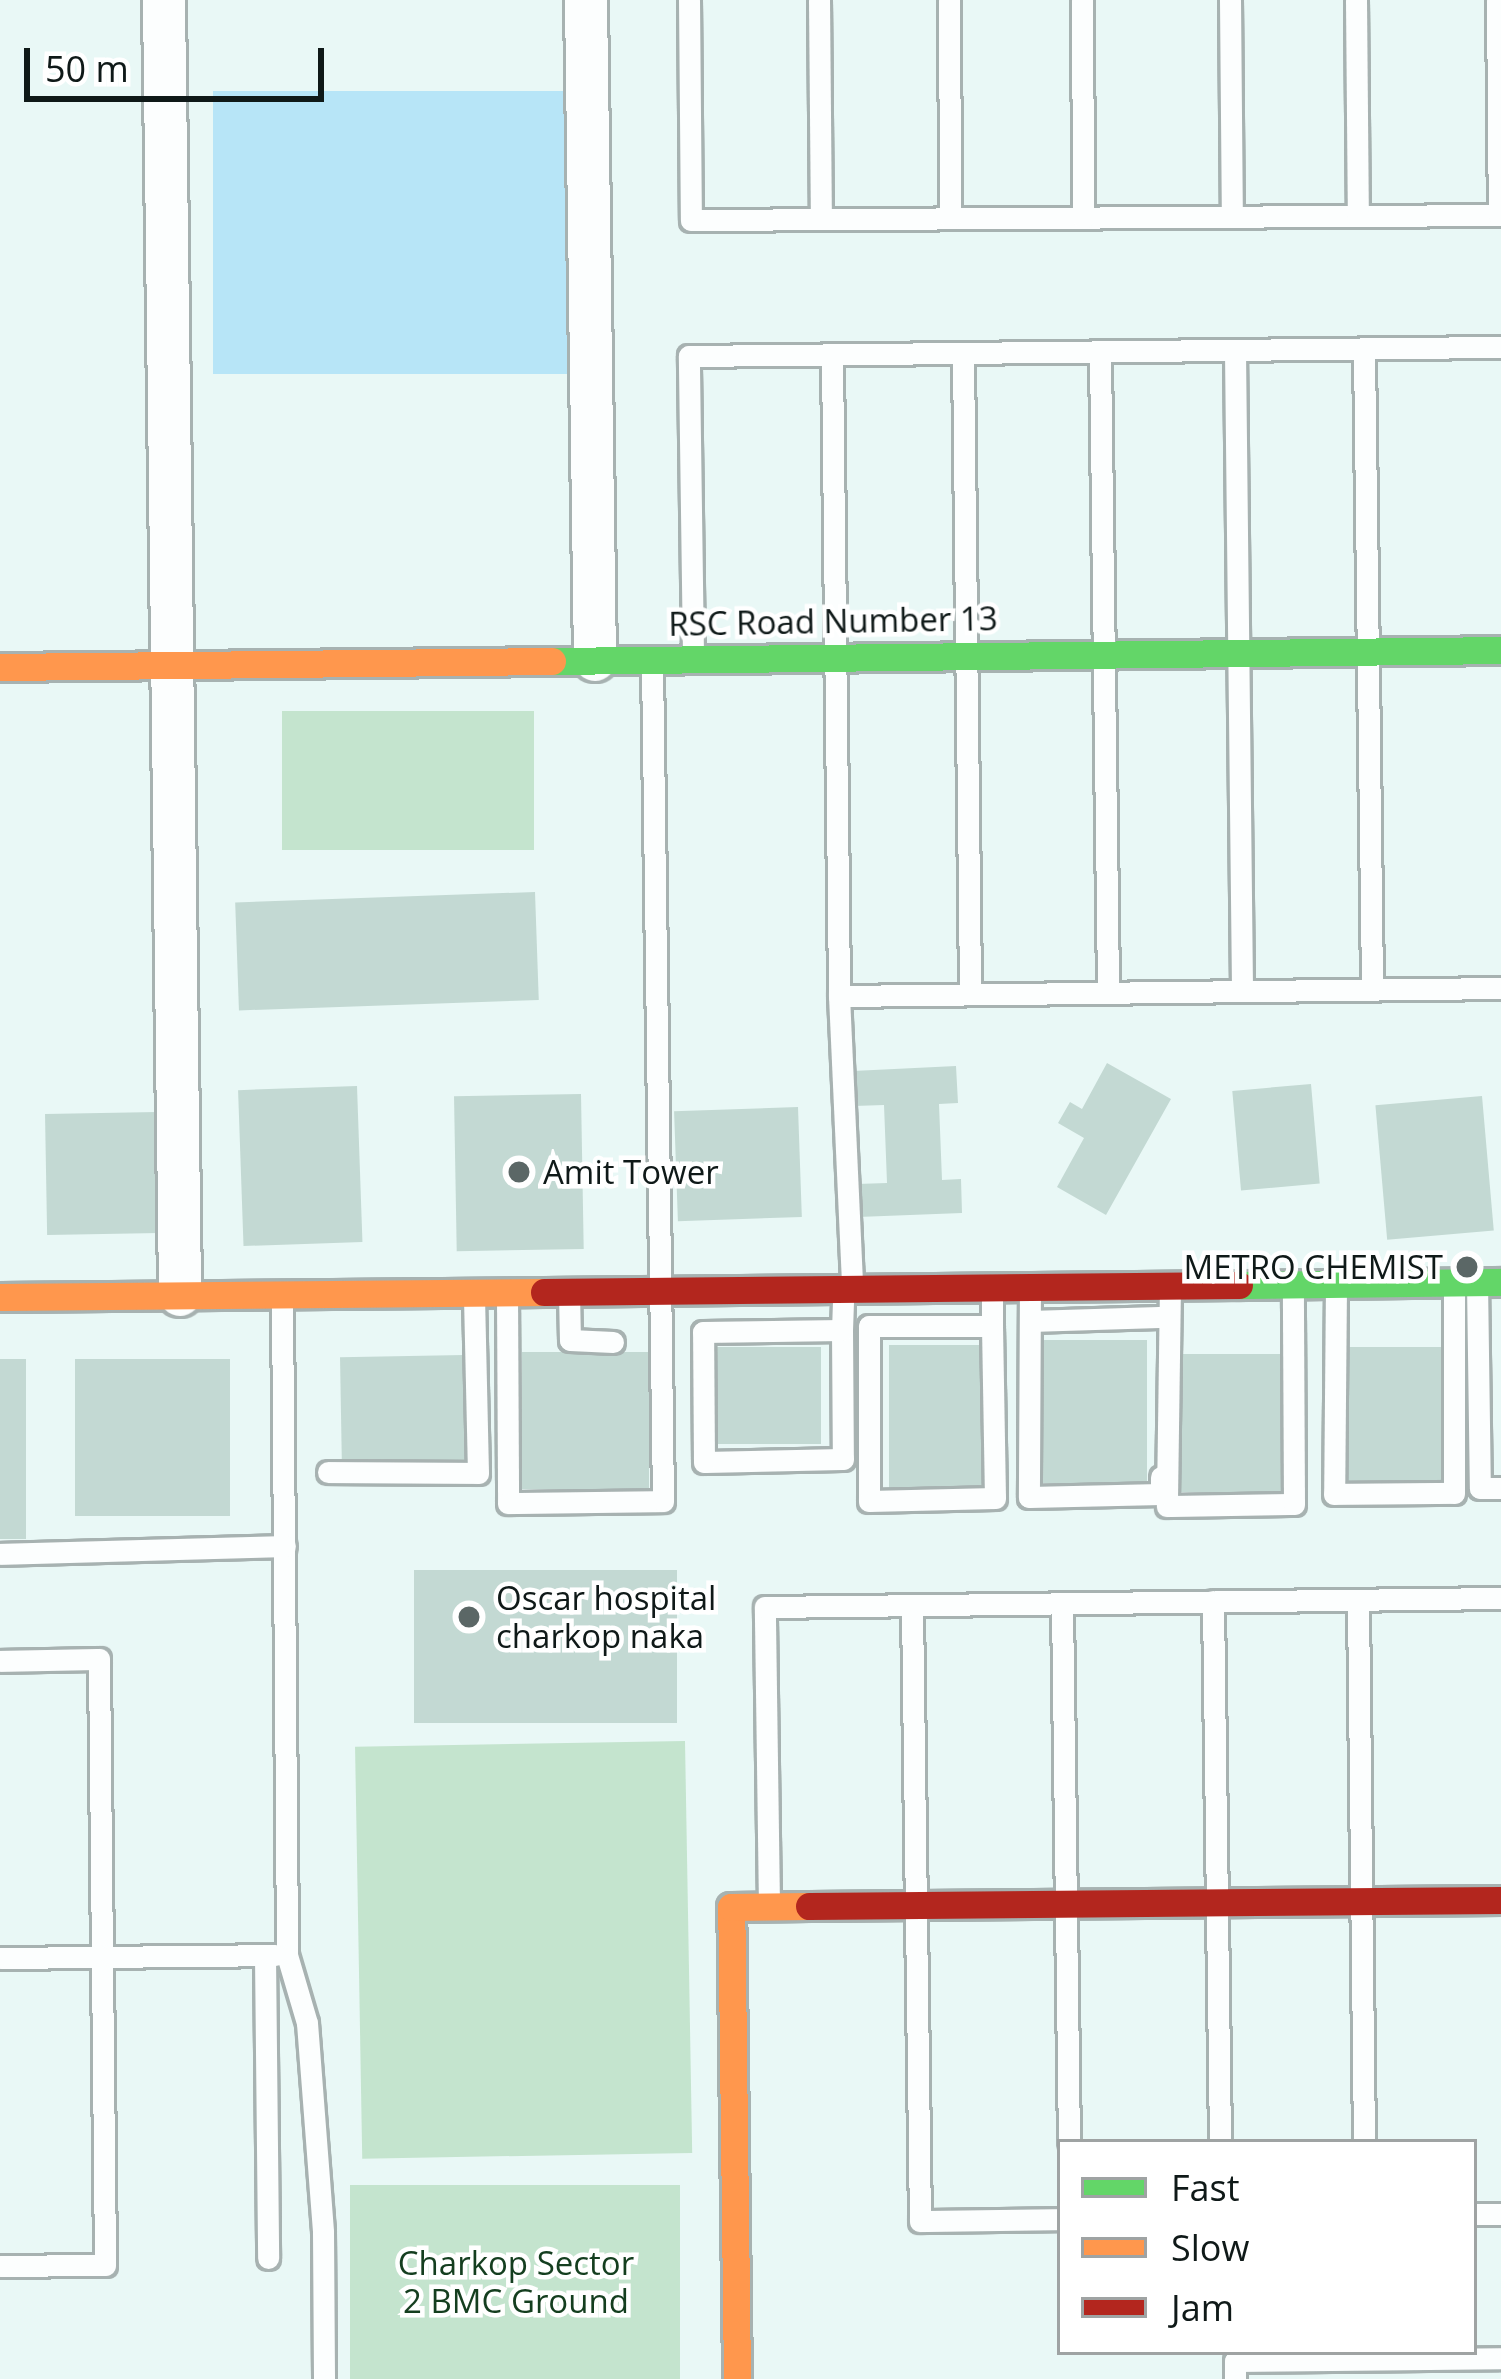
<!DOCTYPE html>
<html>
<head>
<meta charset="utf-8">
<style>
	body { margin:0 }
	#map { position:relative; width:1501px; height:2379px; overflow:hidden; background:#e9f8f6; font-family:"Open Sans",sans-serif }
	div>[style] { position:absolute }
	.green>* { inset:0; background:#c4e4ce; transform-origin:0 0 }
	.water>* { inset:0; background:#b7e5f7; transform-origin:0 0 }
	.building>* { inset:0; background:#c3d9d3; transform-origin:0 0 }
	.roads { filter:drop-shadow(3px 0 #a7b2b1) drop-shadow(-3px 0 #a7b2b1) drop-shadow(0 3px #a7b2b1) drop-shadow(0 -3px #a7b2b1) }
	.lane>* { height:21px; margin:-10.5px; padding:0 10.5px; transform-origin:10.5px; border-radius:10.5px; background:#fcfefe }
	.street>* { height:42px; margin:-21px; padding:0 21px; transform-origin:21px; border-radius:21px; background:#fcfefe }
	.fast>* { height:27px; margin:-13.5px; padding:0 13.5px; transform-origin:13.5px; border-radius:13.5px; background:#63d668 }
	.slow>* { height:27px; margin:-13.5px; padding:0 13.5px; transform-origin:13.5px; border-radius:13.5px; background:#ff974d }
	.jam>* { height:27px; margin:-13.5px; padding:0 13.5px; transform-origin:13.5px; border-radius:13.5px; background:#b3261e }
	.dots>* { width:33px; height:33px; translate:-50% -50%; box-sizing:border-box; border:6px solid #fff; border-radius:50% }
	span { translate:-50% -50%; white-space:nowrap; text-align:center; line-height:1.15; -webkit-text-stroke:9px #fff; paint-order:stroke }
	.street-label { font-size:33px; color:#0f1918 }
	.poi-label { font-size:33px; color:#0f1918 }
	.left { translate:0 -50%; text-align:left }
	.right { translate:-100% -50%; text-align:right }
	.park-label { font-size:33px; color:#143e1f }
	.legend { position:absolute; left:1057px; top:2139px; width:420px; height:216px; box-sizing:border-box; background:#fff; border:3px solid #9fa3a3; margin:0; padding:15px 21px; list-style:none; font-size:36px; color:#0f1918 }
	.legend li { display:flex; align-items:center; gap:24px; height:60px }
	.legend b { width:60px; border:3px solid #9fa3a3 }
	.scale { position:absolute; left:24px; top:48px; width:300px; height:54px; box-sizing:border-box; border:6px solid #0f1918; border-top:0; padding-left:15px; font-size:36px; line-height:42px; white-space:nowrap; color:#0f1918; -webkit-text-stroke:9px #fff; paint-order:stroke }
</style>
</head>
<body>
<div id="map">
	<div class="green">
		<i style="left:534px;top:711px;width:139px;height:252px;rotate:90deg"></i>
		<i style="left:685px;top:1741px;width:412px;height:330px;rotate:89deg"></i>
		<i style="left:680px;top:2185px;width:194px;height:330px;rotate:90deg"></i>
	</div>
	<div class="water">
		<i style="left:213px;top:91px;width:387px;height:283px"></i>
	</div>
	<div class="building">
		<i style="left:535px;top:892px;width:108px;height:300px;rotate:88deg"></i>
		<i style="clip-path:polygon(1107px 1063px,1171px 1099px,1106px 1215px,1057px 1187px,1084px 1138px,1058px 1123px,1070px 1102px,1082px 1109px)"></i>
		<i style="clip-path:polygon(956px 1066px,958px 1103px,939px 1104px,942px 1180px,961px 1179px,962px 1213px,858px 1217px,857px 1184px,887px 1183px,884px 1105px,854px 1106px,853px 1071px)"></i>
		<i style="left:1311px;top:1084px;width:100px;height:79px;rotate:85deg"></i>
		<i style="left:357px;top:1086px;width:156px;height:119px;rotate:88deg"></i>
		<i style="left:581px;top:1094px;width:155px;height:127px;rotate:89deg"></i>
		<i style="left:1482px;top:1096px;width:135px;height:107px;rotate:85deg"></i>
		<i style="left:798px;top:1107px;width:110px;height:124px;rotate:88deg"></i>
		<i style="left:157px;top:1112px;width:121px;height:112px;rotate:89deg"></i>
		<i style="left:1038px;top:1340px;width:109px;height:143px"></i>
		<i style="left:889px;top:1345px;width:96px;height:144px"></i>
		<i style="left:709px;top:1347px;width:112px;height:97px"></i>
		<i style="left:1343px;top:1347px;width:109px;height:135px"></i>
		<i style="left:522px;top:1352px;width:127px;height:137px"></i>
		<i style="left:1174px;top:1354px;width:113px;height:138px"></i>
		<i style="left:464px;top:1355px;width:109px;height:124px;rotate:89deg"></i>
		<i style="left:0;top:1359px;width:26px;height:180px"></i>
		<i style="left:75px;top:1359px;width:155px;height:157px"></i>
		<i style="left:677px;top:1570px;width:153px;height:263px;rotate:90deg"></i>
	</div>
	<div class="roads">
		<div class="lane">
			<i style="left:689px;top:0;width:220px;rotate:89.5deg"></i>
			<i style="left:691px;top:220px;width:810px;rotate:-0.35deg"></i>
			<i style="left:819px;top:0;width:219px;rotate:89.5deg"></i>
			<i style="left:949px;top:0;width:218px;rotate:89.7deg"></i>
			<i style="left:1082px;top:0;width:218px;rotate:89.7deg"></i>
			<i style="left:1230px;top:0;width:216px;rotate:89.5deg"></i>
			<i style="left:1356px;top:0;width:216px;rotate:89.5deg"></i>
			<i style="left:1497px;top:0;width:215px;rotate:89.5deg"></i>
			<i style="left:1364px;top:349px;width:640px;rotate:89.28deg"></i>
			<i style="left:1235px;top:351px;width:640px;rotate:89.37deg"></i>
			<i style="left:1100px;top:352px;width:640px;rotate:89.28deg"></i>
			<i style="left:963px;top:353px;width:641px;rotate:89.37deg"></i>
			<i style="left:832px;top:355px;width:641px;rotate:89.37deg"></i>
			<i style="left:839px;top:996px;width:288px;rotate:87.4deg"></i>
			<i style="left:693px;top:654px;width:298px;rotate:-90.8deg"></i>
			<i style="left:689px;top:356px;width:812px;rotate:-0.64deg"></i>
			<i style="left:839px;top:996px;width:662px;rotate:-0.69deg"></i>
			<i style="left:1477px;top:1282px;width:206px;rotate:89.2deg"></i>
			<i style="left:1480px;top:1488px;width:21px"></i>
			<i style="left:1336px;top:1284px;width:210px;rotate:90.5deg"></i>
			<i style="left:1334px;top:1494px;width:120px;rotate:-0.5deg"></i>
			<i style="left:1454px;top:1493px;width:209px;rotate:-90deg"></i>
			<i style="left:1170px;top:1285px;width:221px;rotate:90.8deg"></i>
			<i style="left:1167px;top:1506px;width:127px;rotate:-0.9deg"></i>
			<i style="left:1294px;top:1504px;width:215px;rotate:-90.3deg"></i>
			<i style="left:1030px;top:1286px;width:211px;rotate:90.3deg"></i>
			<i style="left:1029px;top:1497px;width:132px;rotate:-1.3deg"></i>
			<i style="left:1161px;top:1494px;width:17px;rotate:-90deg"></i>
			<i style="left:992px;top:1287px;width:39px;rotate:90deg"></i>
			<i style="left:992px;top:1326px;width:123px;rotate:180deg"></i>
			<i style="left:869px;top:1326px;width:175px;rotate:90deg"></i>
			<i style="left:869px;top:1501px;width:126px;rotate:-1.4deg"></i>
			<i style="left:995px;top:1498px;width:172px;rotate:-91deg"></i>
			<i style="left:507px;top:1293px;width:210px;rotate:89.7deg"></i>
			<i style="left:508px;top:1503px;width:155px;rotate:-0.7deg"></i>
			<i style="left:663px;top:1501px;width:841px;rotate:-90.75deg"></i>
			<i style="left:569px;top:1293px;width:47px;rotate:88.8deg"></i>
			<i style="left:570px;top:1340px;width:43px;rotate:2.7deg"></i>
			<i style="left:282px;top:1297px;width:658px;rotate:89.56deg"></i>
			<i style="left:287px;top:1955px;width:71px;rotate:73.6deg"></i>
			<i style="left:307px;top:2023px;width:210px;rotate:85.6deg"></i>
			<i style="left:323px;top:2232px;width:147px;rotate:89.6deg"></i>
			<i style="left:1030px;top:1321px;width:129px;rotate:-1.8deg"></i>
			<i style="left:842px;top:1330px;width:129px;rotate:89.6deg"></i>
			<i style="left:843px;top:1459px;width:139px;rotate:178.8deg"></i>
			<i style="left:704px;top:1462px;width:130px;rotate:-90.4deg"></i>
			<i style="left:703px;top:1332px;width:139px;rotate:-0.8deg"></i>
			<i style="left:842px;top:1330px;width:38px;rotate:-88deg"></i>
			<i style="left:328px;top:1472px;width:150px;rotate:0.4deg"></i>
			<i style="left:478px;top:1473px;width:179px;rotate:-91.3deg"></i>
			<i style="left:0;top:1554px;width:285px;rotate:-1.6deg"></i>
			<i style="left:1358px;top:1600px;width:542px;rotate:89.37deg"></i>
			<i style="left:1213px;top:1601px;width:541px;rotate:89.26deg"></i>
			<i style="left:1062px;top:1603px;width:539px;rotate:89.26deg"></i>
			<i style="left:912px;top:1605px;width:616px;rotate:89.26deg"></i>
			<i style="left:920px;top:2221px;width:140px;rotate:-0.8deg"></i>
			<i style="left:0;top:1661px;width:99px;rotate:-1.2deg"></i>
			<i style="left:99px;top:1659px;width:606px;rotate:89.43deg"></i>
			<i style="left:105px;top:2265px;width:105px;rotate:179.5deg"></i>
			<i style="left:769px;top:1906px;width:299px;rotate:-90.8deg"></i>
			<i style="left:765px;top:1607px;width:736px;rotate:-0.7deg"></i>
			<i style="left:265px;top:1956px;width:302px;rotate:89.4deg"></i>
			<i style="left:0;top:1958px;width:275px;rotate:-0.6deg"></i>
			<i style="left:1474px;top:2214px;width:27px"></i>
			<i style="left:1235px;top:2379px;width:18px;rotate:-90deg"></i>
			<i style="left:1235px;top:2361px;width:266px;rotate:-0.6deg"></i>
		</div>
		<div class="street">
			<i style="left:164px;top:0;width:1295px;rotate:89.29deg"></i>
			<i style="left:586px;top:0;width:660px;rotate:89.22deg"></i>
		</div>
		<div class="fast">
			<i style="left:552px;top:661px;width:949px;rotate:-0.66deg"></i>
			<i style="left:1239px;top:1285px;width:262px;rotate:-0.7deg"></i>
		</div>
		<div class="slow">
			<i style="left:0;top:667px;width:552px;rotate:-0.62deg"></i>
			<i style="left:0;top:1297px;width:544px;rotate:-0.53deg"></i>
			<i style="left:737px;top:2379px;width:472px;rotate:-90.7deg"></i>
			<i style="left:731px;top:1907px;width:78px;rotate:-0.7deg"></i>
		</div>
		<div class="jam">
			<i style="left:544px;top:1292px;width:695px;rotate:-0.58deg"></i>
			<i style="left:809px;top:1906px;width:692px;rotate:-0.5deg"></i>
		</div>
	</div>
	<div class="dots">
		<i style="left:519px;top:1172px;background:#5b6766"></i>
		<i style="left:1467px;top:1267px;background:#5b6766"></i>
		<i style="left:469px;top:1617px;background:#5b6766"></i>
	</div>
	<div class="street-label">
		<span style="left:833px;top:621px;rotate:-1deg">RSC Road Number 13</span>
	</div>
	<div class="poi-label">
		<span class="left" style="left:543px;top:1172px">Amit Tower</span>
		<span class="right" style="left:1443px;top:1267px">METRO CHEMIST</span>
		<span class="left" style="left:496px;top:1617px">Oscar hospital<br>charkop naka</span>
	</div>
	<div class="park-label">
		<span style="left:516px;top:2282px">Charkop Sector<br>2 BMC Ground</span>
	</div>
	<ul class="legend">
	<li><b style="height:15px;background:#63d668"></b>Fast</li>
	<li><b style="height:15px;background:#ff974d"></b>Slow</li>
	<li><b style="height:15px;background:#b3261e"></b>Jam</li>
	</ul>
	<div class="scale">50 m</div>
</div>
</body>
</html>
